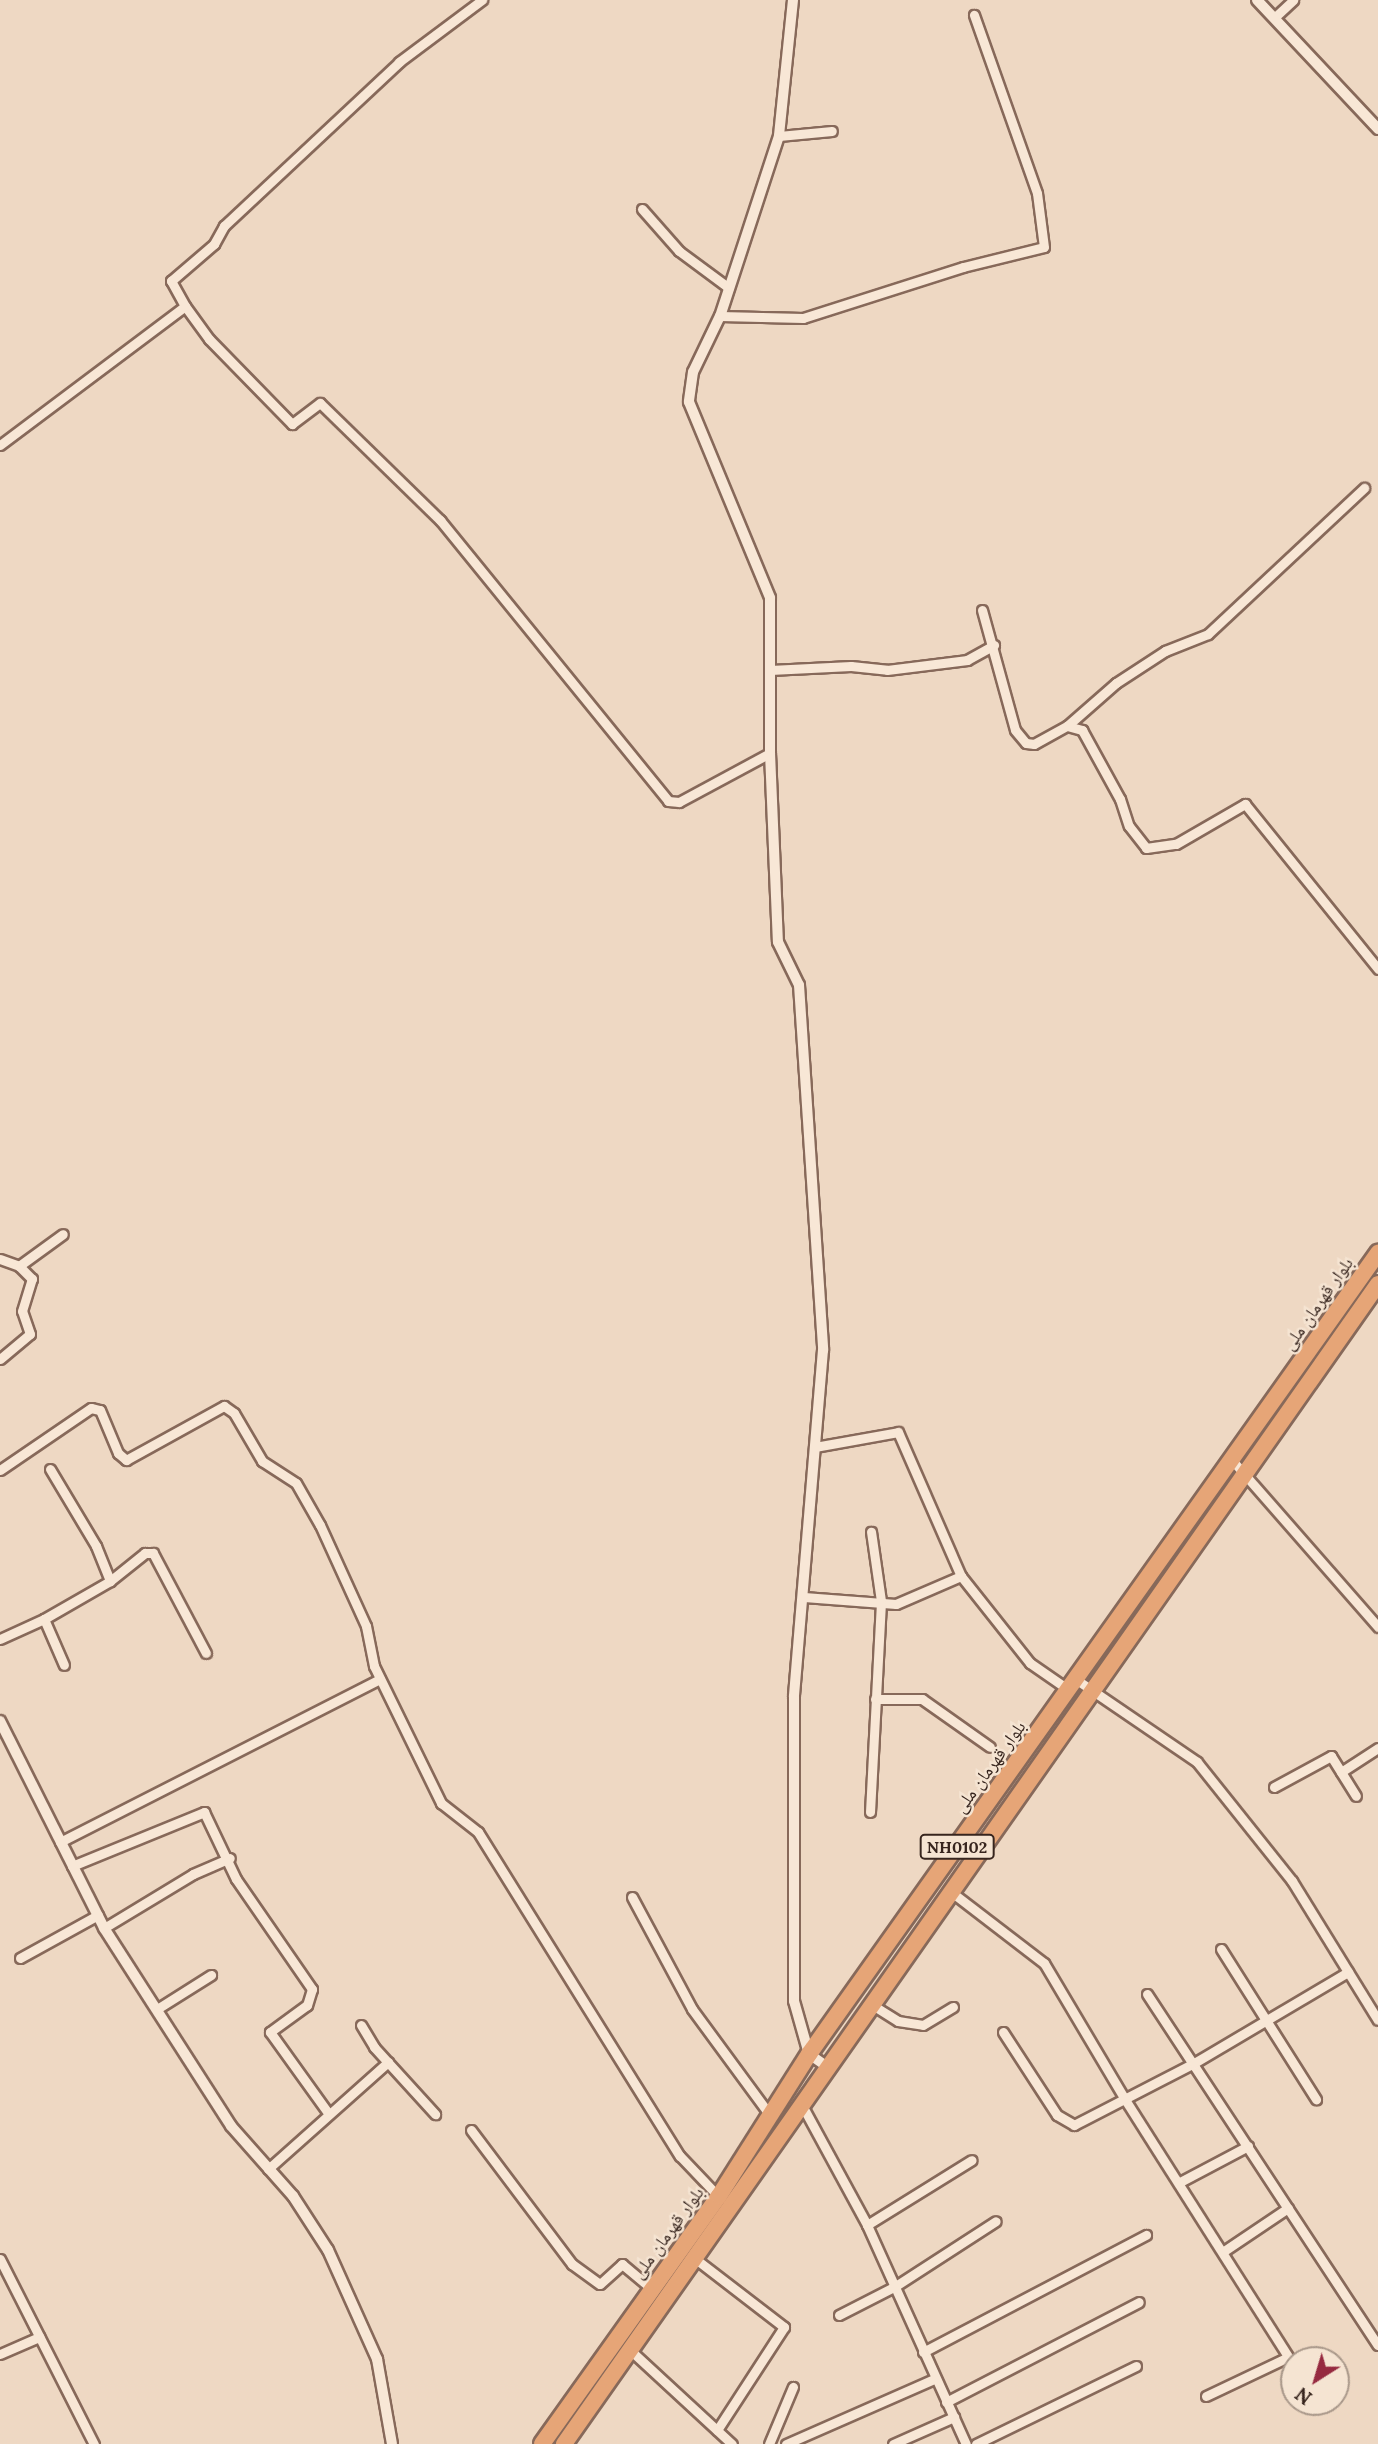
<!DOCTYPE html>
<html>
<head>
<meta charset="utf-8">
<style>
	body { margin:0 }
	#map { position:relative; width:1378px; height:2444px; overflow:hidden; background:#eed8c3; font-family:Lora,"Noto Naskh Arabic",serif }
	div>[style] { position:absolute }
	.roads { filter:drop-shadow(2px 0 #87695a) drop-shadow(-2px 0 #87695a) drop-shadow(0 2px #87695a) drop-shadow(0 -2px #87695a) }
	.minor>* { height:9px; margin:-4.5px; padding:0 4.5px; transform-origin:4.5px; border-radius:4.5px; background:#f8e7d6 }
	.tertiary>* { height:10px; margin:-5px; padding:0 5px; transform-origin:5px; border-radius:5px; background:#f8e7d6 }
	.trunk>* { height:16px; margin:-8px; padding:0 8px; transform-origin:8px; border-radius:8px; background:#e6a577 }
	span { translate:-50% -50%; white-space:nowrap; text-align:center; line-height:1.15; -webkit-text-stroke:5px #f5e4d2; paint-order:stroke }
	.shield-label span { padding:2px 5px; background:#f5e4d2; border:2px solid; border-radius:5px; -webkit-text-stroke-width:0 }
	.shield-label { font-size:16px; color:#37251e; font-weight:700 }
	.street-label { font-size:18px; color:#37251e }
	.north { position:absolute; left:1280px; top:2346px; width:70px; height:70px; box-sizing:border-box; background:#f5e4d2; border:2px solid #a9988a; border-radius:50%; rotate:217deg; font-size:19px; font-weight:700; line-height:28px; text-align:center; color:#37251e }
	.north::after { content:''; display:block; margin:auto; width:24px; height:32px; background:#962a40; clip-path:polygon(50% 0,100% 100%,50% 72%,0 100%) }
</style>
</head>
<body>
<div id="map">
	<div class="roads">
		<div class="minor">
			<i style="left:1275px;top:17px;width:25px;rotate:-43deg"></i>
			<i style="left:779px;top:136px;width:53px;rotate:-5.4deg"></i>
			<i style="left:642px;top:209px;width:56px;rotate:48.6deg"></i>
			<i style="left:679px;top:251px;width:62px;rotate:36.5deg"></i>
			<i style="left:185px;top:306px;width:41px;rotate:54deg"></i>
			<i style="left:209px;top:339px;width:119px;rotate:45.7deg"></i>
			<i style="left:292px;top:424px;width:35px;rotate:-37deg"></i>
			<i style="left:320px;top:403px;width:168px;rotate:44.3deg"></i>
			<i style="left:440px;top:520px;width:362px;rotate:50.9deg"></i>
			<i style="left:668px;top:801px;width:11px;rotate:5deg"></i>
			<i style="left:679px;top:802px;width:103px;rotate:-28.3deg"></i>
			<i style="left:720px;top:316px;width:83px;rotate:1.4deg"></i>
			<i style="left:803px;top:318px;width:168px;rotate:-17.7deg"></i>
			<i style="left:963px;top:267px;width:83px;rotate:-13.9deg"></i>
			<i style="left:1044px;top:247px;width:54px;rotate:-97.4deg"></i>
			<i style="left:1037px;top:193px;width:189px;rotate:-109.5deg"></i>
			<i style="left:0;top:445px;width:231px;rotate:-36.9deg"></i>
			<i style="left:185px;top:306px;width:29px;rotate:-119deg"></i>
			<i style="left:171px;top:281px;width:57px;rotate:-40.7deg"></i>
			<i style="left:214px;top:244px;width:21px;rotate:-61deg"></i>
			<i style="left:224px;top:226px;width:240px;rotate:-43.1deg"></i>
			<i style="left:399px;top:62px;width:104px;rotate:-36.8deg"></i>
			<i style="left:982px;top:610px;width:124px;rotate:74.6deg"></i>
			<i style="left:1015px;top:730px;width:17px;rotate:50deg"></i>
			<i style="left:1026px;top:743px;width:8px;rotate:7deg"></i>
			<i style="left:1034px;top:744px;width:38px;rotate:-29deg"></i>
			<i style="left:1067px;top:726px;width:16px;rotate:15deg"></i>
			<i style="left:1082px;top:730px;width:79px;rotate:61.2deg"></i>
			<i style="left:1120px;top:799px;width:28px;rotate:72deg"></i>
			<i style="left:1129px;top:826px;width:28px;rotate:52deg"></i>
			<i style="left:1146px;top:848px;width:30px;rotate:-8deg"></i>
			<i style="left:1176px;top:844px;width:80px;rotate:-30.1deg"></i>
			<i style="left:1245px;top:804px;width:212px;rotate:51.1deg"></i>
			<i style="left:770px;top:670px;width:81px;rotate:-2.8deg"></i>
			<i style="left:851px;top:666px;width:36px;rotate:6deg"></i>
			<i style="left:887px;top:670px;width:81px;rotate:-7.1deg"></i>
			<i style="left:967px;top:660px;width:31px;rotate:-29deg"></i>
			<i style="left:1067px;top:726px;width:65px;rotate:-41.3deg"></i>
			<i style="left:1116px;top:683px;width:59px;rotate:-33.1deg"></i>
			<i style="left:1165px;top:651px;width:46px;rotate:-21.6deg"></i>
			<i style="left:1208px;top:634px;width:214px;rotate:-43.1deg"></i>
			<i style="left:0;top:1259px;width:20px;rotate:20deg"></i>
			<i style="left:19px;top:1266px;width:54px;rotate:-36deg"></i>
			<i style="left:0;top:1359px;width:39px;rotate:-40deg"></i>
			<i style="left:30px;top:1334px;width:24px;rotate:-109deg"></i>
			<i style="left:22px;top:1311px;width:34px;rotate:-73deg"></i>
			<i style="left:32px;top:1279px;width:18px;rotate:-135deg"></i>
			<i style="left:815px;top:1447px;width:84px;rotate:-10.2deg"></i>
			<i style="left:898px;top:1432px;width:157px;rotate:66.4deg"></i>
			<i style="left:961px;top:1576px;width:111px;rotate:51.6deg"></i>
			<i style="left:1030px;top:1663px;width:47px;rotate:34.7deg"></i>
			<i style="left:1232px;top:1460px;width:222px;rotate:48.8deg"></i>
			<i style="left:50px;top:1469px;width:90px;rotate:59.1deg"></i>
			<i style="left:96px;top:1546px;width:38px;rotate:68deg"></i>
			<i style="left:0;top:1470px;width:110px;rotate:-34.3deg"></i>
			<i style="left:91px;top:1408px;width:9px;rotate:13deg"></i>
			<i style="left:100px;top:1410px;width:47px;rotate:67.3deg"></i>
			<i style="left:118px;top:1453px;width:11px;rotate:41deg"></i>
			<i style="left:126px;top:1460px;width:112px;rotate:-28.9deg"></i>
			<i style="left:224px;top:1406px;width:12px;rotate:35deg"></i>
			<i style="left:234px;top:1413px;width:56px;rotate:59.7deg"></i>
			<i style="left:262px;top:1461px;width:40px;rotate:32.9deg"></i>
			<i style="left:296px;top:1483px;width:48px;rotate:60.3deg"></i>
			<i style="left:320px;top:1525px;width:111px;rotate:65.5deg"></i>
			<i style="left:366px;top:1626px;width:41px;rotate:78.7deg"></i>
			<i style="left:374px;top:1666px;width:153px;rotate:63.9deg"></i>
			<i style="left:441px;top:1803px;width:47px;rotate:38.1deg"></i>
			<i style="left:478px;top:1832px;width:382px;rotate:58.1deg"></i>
			<i style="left:680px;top:2156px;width:58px;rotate:46.4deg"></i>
			<i style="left:804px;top:1597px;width:92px;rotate:4.4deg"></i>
			<i style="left:896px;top:1604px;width:71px;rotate:-23.3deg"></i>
			<i style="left:44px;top:1619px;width:50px;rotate:66.5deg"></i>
			<i style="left:0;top:1639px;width:48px;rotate:-24.4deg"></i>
			<i style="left:44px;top:1619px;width:76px;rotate:-29.9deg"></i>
			<i style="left:110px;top:1581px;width:45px;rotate:-38.7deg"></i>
			<i style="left:145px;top:1553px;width:8px"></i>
			<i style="left:153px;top:1553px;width:113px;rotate:62.1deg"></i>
			<i style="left:1077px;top:1680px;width:145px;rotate:34.3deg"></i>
			<i style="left:1197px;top:1762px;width:152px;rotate:51.4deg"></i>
			<i style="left:1292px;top:1881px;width:163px;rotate:58.3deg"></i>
			<i style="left:875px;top:1699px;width:47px"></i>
			<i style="left:922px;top:1699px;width:83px;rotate:35.2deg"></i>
			<i style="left:1341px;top:1772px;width:44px;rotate:-33deg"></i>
			<i style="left:1274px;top:1787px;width:65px;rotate:-28.5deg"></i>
			<i style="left:1331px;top:1756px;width:47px;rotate:58deg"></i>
			<i style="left:870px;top:1812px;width:211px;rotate:-87deg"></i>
			<i style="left:881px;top:1601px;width:70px;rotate:-98.2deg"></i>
			<i style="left:60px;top:1842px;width:359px;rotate:-27deg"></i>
			<i style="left:72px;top:1866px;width:143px;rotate:-22.2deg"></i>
			<i style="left:204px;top:1812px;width:74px;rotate:64.5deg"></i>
			<i style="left:236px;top:1879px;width:134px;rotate:55.4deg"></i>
			<i style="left:312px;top:1989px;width:17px;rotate:107deg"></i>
			<i style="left:307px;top:2005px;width:46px;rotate:143.9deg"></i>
			<i style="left:270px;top:2032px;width:101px;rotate:54.3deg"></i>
			<i style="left:950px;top:1891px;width:118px;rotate:37.5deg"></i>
			<i style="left:1044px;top:1963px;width:157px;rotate:59.3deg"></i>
			<i style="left:1124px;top:2098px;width:317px;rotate:57.6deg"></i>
			<i style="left:632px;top:1897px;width:127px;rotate:61.8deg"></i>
			<i style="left:692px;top:2009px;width:130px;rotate:53.7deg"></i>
			<i style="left:104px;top:1928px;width:104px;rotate:-31.2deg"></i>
			<i style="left:193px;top:1874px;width:40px;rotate:-23.4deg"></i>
			<i style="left:1221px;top:1949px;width:178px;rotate:57.7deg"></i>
			<i style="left:20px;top:1958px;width:89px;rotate:-28.9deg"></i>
			<i style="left:1147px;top:1994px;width:420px;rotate:56.7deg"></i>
			<i style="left:874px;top:2006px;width:28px;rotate:32deg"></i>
			<i style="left:898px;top:2021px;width:25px;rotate:9deg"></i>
			<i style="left:923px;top:2025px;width:35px;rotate:-31deg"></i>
			<i style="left:157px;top:2009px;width:64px;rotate:-32.2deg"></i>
			<i style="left:361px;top:2025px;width:26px;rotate:59deg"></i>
			<i style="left:374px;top:2047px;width:91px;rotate:47.7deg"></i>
			<i style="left:1003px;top:2032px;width:99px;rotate:57deg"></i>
			<i style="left:1057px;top:2115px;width:20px;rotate:30deg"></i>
			<i style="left:1074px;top:2125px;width:135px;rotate:-27.3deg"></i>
			<i style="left:1194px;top:2063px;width:179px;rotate:-30.6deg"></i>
			<i style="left:803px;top:2107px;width:134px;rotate:61.5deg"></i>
			<i style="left:867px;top:2225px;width:240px;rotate:65.7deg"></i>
			<i style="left:471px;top:2130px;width:168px;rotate:53deg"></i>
			<i style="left:572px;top:2264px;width:34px;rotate:36deg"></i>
			<i style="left:600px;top:2284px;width:30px;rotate:-42deg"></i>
			<i style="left:622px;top:2264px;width:38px;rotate:40deg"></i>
			<i style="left:268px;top:2169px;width:161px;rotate:-41.7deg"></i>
			<i style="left:1180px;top:2182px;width:77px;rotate:-27.9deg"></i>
			<i style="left:867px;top:2225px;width:123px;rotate:-31.8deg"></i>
			<i style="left:1224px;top:2251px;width:77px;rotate:-33.9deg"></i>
			<i style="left:693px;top:2257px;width:115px;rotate:37.6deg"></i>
			<i style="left:784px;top:2327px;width:123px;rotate:123deg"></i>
			<i style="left:0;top:2259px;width:208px;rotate:63.1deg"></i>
			<i style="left:839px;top:2315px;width:62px;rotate:-27deg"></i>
			<i style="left:894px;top:2287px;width:121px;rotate:-32.9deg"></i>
			<i style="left:629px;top:2349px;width:140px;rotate:42.7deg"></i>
			<i style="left:923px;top:2352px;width:252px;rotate:-27.7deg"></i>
			<i style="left:0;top:2354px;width:43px;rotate:-23.6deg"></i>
			<i style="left:1206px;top:2396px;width:91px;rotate:-25.4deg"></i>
			<i style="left:946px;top:2402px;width:217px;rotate:-27.4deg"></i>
			<i style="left:769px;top:2444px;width:62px;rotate:-67.2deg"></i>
			<i style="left:786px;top:2444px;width:162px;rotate:-23.7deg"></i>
			<i style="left:893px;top:2444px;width:67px;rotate:-23.9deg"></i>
			<i style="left:976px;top:2444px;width:178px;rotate:-26deg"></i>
		</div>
		<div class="tertiary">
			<i style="left:793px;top:0;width:137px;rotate:95.9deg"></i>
			<i style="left:779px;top:136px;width:189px;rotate:108.1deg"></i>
			<i style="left:720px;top:316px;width:62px;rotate:115.7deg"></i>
			<i style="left:693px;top:372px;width:30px;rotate:98deg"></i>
			<i style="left:689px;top:402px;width:212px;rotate:67.5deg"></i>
			<i style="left:770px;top:598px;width:155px;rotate:90deg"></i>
			<i style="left:770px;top:753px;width:189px;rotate:87.6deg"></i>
			<i style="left:778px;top:942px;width:48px;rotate:64deg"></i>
			<i style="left:799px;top:985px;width:366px;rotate:86.2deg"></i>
			<i style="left:823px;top:1350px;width:348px;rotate:94.8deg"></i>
			<i style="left:794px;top:1697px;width:304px;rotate:90deg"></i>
			<i style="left:794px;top:2001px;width:55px;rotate:74.2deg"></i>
			<i style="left:809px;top:2054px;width:24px;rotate:35deg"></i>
			<i style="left:1257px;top:0;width:177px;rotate:46.8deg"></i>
			<i style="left:0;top:1721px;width:232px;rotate:63.3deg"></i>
			<i style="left:104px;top:1928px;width:235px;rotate:57.3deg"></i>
			<i style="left:231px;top:2126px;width:94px;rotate:48.5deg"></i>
			<i style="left:293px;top:2196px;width:64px;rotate:57.1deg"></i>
			<i style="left:328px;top:2250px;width:120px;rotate:65.8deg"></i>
			<i style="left:377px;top:2359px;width:86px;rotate:80deg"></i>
		</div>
		<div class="trunk">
			<i style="left:542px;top:2444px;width:305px;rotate:-54.5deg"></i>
			<i style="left:719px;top:2196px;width:168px;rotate:-57.6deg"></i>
			<i style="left:809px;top:2054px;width:983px;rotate:-54.61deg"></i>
			<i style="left:564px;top:2444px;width:1417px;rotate:-54.94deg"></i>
		</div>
	</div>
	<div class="shield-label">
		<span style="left:957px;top:1847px">NH0102</span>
	</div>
	<div class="street-label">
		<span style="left:1318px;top:1304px;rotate:-55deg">بلوار قهرمان ملی</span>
		<span style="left:990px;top:1767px;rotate:-54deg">بلوار قهرمان ملی</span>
		<span style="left:668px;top:2233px;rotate:-54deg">بلوار قهرمان ملی</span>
	</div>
	<div class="north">N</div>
</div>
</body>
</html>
